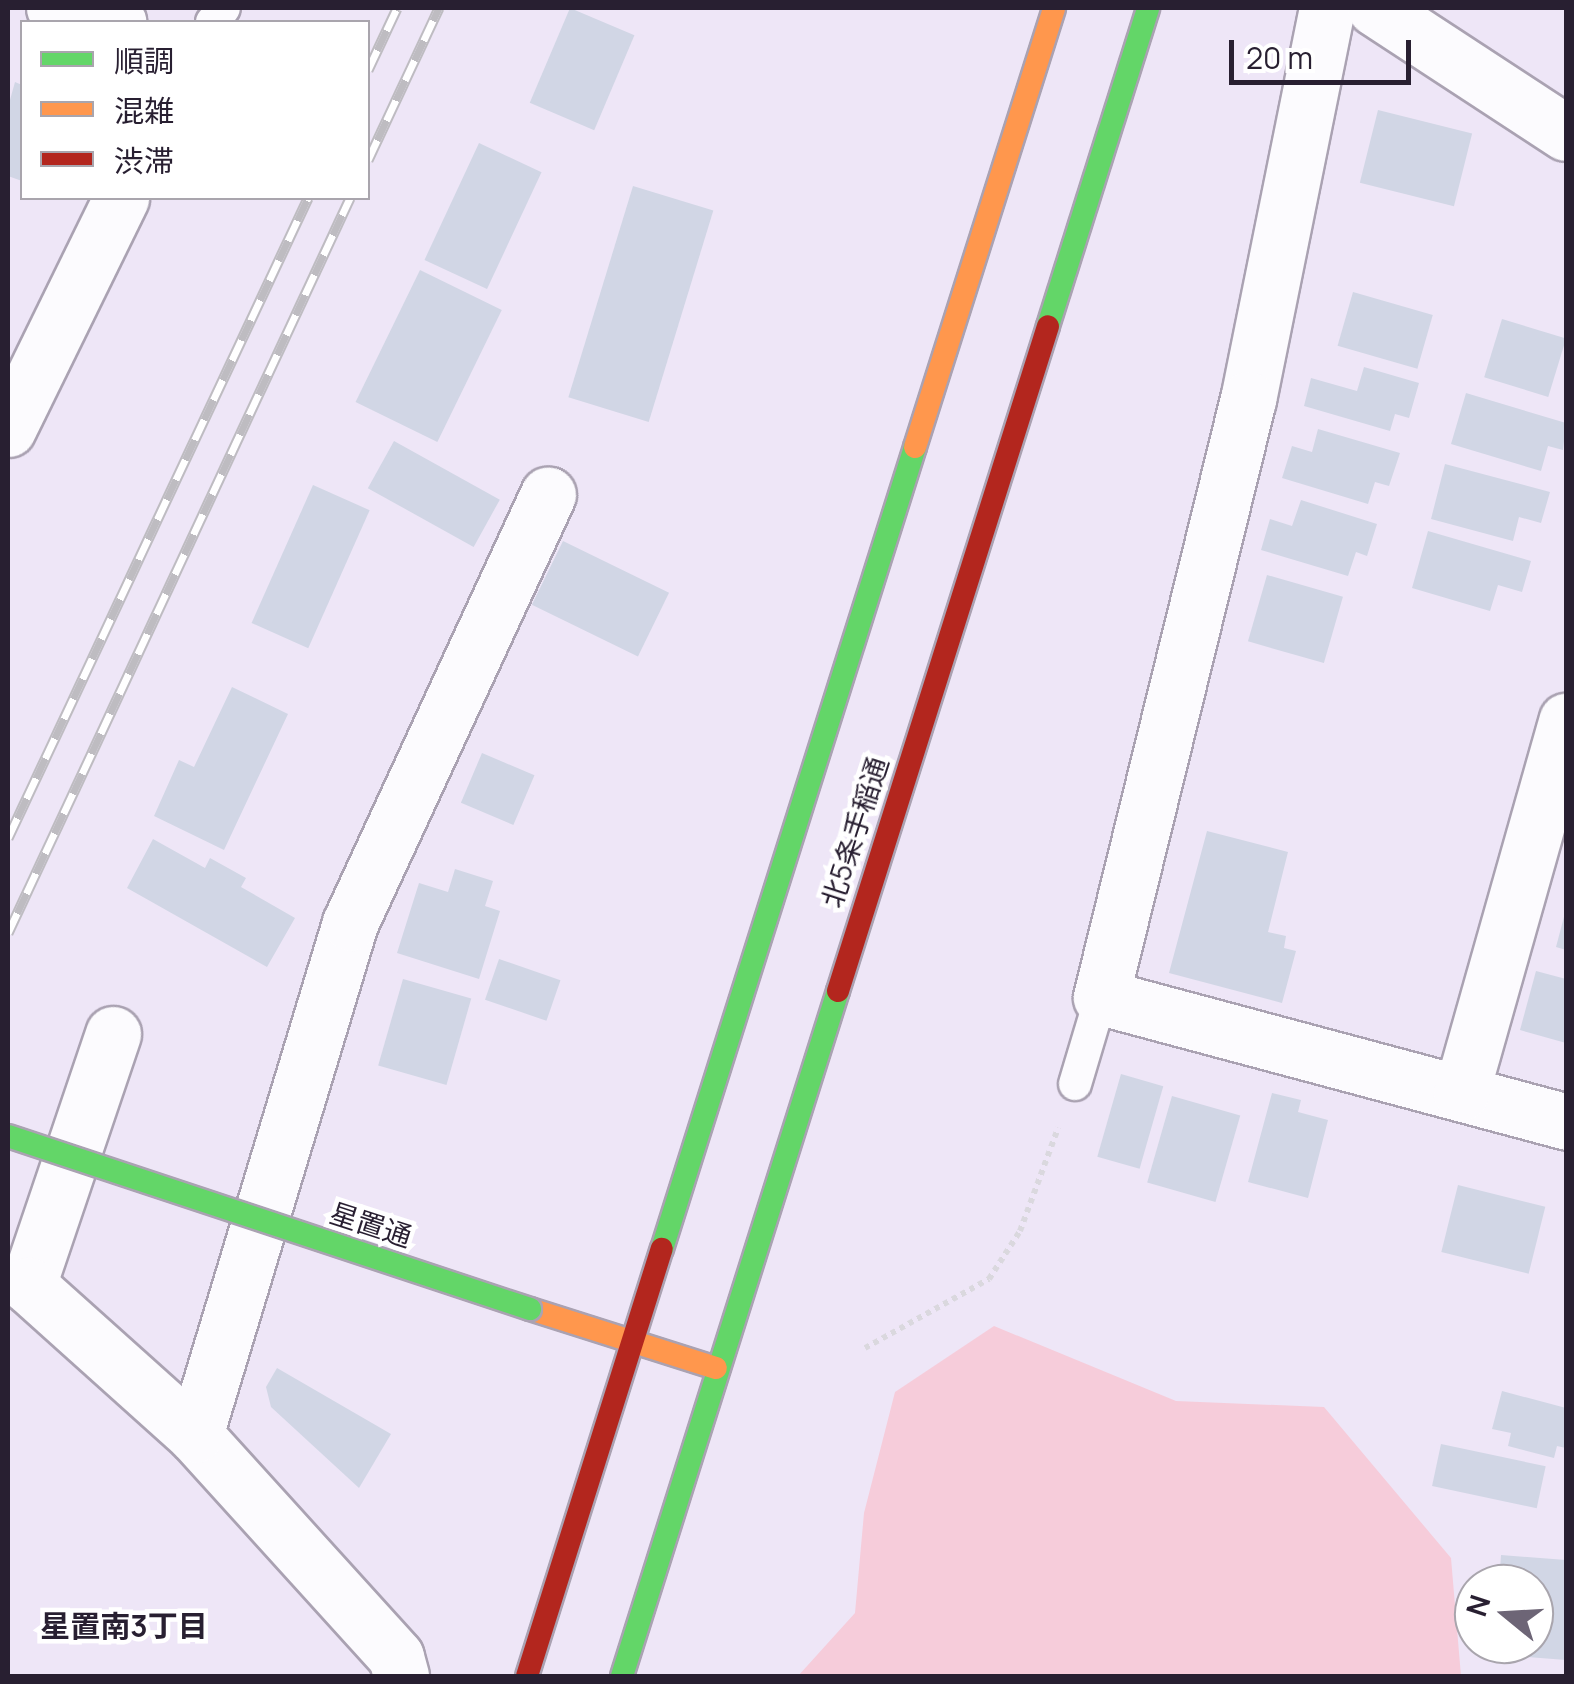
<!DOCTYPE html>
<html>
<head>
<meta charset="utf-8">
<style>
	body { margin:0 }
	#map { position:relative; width:1574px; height:1684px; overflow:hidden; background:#eee6f7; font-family:Manrope,"Noto Sans JP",sans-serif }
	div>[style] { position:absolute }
	.green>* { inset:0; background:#f6ccda }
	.building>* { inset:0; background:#d1d6e5; transform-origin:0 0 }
	.path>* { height:6px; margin-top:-3px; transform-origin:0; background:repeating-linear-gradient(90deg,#dad8de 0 5px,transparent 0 10px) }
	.roads { filter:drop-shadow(2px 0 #aaa2b2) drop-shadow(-2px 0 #aaa2b2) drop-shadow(0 2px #aaa2b2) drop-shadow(0 -2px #aaa2b2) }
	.lane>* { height:32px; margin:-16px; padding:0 16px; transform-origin:16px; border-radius:16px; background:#fcfbfe }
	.street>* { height:55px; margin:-27.5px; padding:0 27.5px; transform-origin:27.5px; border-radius:27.5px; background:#fcfbfe }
	.fast>* { height:22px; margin:-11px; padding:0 11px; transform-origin:11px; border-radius:11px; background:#63d668 }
	.slow>* { height:22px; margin:-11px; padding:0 11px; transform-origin:11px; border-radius:11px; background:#ff974d }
	.jam>* { height:22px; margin:-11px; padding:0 11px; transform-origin:11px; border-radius:11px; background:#b3261e }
	.rail>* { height:11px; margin-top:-5.5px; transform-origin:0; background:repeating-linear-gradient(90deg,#fff 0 22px,#bebcc1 0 44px); box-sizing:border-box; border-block:2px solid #bebcc1 }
	.bridges { filter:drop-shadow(2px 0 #aaa2b2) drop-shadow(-2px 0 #aaa2b2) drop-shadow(0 2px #aaa2b2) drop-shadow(0 -2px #aaa2b2) }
	.fast-bridge>* { height:22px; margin:-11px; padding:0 11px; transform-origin:11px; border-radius:11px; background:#63d668 }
	span { translate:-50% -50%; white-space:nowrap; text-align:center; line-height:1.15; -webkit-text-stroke:9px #fff; paint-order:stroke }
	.street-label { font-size:28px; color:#281f31 }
	.neighbourhood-label { font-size:30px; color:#281f31; font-weight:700 }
	.frame { position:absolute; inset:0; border:10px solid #281f31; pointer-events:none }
	.legend { position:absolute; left:20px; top:20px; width:350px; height:180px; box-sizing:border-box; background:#fff; border:2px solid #a9a5ad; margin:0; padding:12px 18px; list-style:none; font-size:30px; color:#281f31 }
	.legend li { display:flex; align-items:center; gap:20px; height:50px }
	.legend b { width:50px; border:2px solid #a9a5ad }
	.north { position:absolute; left:1454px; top:1564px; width:100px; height:100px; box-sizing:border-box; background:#fff; border:2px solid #a9a5ad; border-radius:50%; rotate:288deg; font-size:28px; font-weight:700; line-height:40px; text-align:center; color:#281f31 }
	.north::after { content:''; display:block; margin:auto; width:35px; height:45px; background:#6d6576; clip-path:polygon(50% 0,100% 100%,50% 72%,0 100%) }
	.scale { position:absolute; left:1229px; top:40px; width:182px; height:45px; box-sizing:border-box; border:5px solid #281f31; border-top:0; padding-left:12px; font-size:30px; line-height:35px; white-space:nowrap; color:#281f31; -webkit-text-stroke:8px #fff; paint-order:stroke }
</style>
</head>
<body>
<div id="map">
	<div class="green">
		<i style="clip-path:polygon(994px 1326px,1176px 1401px,1324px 1407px,1451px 1558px,1461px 1676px,798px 1676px,855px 1613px,864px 1513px,895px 1392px)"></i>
	</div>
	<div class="building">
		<i style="left:570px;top:8px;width:70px;height:103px;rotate:23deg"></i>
		<i style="clip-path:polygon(15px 82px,22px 85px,22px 181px,8px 176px,8px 107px)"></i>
		<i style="left:1378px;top:110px;width:97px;height:75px;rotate:14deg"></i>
		<i style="left:479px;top:143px;width:69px;height:129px;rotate:25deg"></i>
		<i style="left:633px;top:186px;width:84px;height:221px;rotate:17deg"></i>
		<i style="left:420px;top:270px;width:91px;height:147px;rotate:26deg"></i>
		<i style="left:1353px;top:292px;width:83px;height:56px;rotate:16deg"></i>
		<i style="left:1502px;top:319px;width:67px;height:61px;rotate:17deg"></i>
		<i style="clip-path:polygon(1364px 367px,1419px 383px,1409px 418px,1395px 414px,1390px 431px,1304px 406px,1311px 378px,1357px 391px)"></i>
		<i style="clip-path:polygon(1466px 393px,1566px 423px,1563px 450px,1548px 446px,1541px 471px,1451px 444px)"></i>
		<i style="clip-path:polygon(1318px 429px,1400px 453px,1389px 486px,1375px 482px,1368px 504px,1282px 478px,1292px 446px,1312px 452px)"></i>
		<i style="left:394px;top:441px;width:121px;height:54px;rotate:29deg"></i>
		<i style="clip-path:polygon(1445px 464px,1550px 492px,1541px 523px,1519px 517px,1513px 541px,1431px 519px)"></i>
		<i style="left:313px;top:485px;width:62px;height:151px;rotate:24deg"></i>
		<i style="clip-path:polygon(1301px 500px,1377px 524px,1367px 556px,1356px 552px,1348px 576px,1261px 550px,1270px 519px,1292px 526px)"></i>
		<i style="clip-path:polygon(1428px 531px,1531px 561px,1522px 592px,1498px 585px,1490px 611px,1412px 588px)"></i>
		<i style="left:563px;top:541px;width:118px;height:71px;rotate:26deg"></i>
		<i style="left:1267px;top:575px;width:79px;height:69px;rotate:16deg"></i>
		<i style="clip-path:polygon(232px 687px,288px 714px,224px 850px,154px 816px,179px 760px,194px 767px)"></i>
		<i style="left:482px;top:753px;width:57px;height:54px;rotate:23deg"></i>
		<i style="clip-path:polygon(1207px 831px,1288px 852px,1268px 932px,1286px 936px,1284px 948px,1296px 951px,1282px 1003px,1169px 973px)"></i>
		<i style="clip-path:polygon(153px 839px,205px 868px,210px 858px,246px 878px,241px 887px,295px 918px,267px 967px,127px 888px)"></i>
		<i style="clip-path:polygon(455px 869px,493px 881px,485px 906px,500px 911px,479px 979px,397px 953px,419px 883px,448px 892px)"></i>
		<i style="clip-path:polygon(1565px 913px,1566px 913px,1566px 950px,1556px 947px)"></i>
		<i style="left:499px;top:959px;width:65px;height:43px;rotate:19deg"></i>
		<i style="clip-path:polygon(1536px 971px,1566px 979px,1566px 1043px,1520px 1030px)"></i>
		<i style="left:403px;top:979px;width:71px;height:90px;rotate:16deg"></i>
		<i style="left:1121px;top:1074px;width:44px;height:86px;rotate:16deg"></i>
		<i style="clip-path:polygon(1272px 1093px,1301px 1100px,1298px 1112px,1328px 1120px,1308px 1198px,1248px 1182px)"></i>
		<i style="left:1172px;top:1096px;width:71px;height:90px;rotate:16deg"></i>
		<i style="left:1458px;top:1185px;width:90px;height:69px;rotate:14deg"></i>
		<i style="clip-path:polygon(277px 1368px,391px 1434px,359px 1488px,271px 1407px,266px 1387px)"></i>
		<i style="clip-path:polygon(1502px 1391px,1566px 1408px,1566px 1448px,1557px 1446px,1554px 1458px,1508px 1446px,1511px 1433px,1492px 1429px)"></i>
		<i style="left:1441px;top:1444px;width:107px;height:43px;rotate:12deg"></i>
		<i style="clip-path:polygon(1501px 1555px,1566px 1560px,1566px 1660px,1516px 1656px,1517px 1644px,1534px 1644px,1534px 1584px,1499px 1584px)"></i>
	</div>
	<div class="path">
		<i style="left:865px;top:1348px;width:142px;rotate:-29.1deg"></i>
		<i style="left:989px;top:1279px;width:57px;rotate:-57.1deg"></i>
		<i style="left:1020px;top:1231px;width:110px;rotate:-69.7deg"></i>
	</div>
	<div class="roads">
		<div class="lane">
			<i style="left:212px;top:22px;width:18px;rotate:-49deg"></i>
			<i style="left:1075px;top:1084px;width:91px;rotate:-73.4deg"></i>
		</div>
		<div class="street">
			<i style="left:54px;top:8px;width:66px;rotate:12.3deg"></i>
			<i style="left:1327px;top:8px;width:399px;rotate:101.4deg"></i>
			<i style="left:1248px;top:399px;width:616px;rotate:103.81deg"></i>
			<i style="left:1101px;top:997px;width:482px;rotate:15deg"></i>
			<i style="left:1375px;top:8px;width:228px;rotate:33.2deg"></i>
			<i style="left:8px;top:429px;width:257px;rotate:-63.9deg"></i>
			<i style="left:113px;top:1034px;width:265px;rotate:108.7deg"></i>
			<i style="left:28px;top:1285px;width:224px;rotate:41.9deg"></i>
			<i style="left:195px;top:1435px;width:299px;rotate:47.8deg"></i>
			<i style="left:396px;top:1657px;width:20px;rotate:75deg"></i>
			<i style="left:1461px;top:1093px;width:387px;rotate:-74.2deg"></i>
			<i style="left:195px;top:1435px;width:535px;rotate:-73.16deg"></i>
			<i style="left:350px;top:923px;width:472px;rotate:-65.2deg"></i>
		</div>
		<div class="fast">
			<i style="left:1048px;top:326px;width:333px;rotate:-72.5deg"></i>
			<i style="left:662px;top:1249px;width:841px;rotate:-72.49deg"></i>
			<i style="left:622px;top:1676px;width:718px;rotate:-72.5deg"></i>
		</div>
		<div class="slow">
			<i style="left:915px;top:447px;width:460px;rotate:-72.4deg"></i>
			<i style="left:530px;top:1309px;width:195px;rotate:17.6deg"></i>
		</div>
		<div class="jam">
			<i style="left:838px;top:991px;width:697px;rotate:-72.47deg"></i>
			<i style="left:527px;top:1676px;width:448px;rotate:-72.5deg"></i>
		</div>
	</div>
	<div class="rail">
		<i style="left:368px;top:70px;width:68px;rotate:-64.9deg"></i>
		<i style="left:368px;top:160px;width:168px;rotate:-65deg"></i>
		<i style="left:8px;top:838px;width:707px;rotate:-64.89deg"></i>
		<i style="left:8px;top:933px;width:811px;rotate:-65.05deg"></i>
	</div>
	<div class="bridges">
		<div class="fast-bridge">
			<i style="left:8px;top:1136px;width:550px;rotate:18.34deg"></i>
		</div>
	</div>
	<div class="street-label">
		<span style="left:854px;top:832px;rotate:-72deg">北5条手稲通</span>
		<span style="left:371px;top:1224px;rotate:18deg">星置通</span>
	</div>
	<div class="neighbourhood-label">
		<span style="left:124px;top:1626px">星置南3丁目</span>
	</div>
	<div class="frame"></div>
	<ul class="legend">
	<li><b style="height:12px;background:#63d668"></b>順調</li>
	<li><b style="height:12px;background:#ff974d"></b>混雑</li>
	<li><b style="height:12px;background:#b3261e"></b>渋滞</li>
	</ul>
	<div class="north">N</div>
	<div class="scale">20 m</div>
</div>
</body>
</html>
